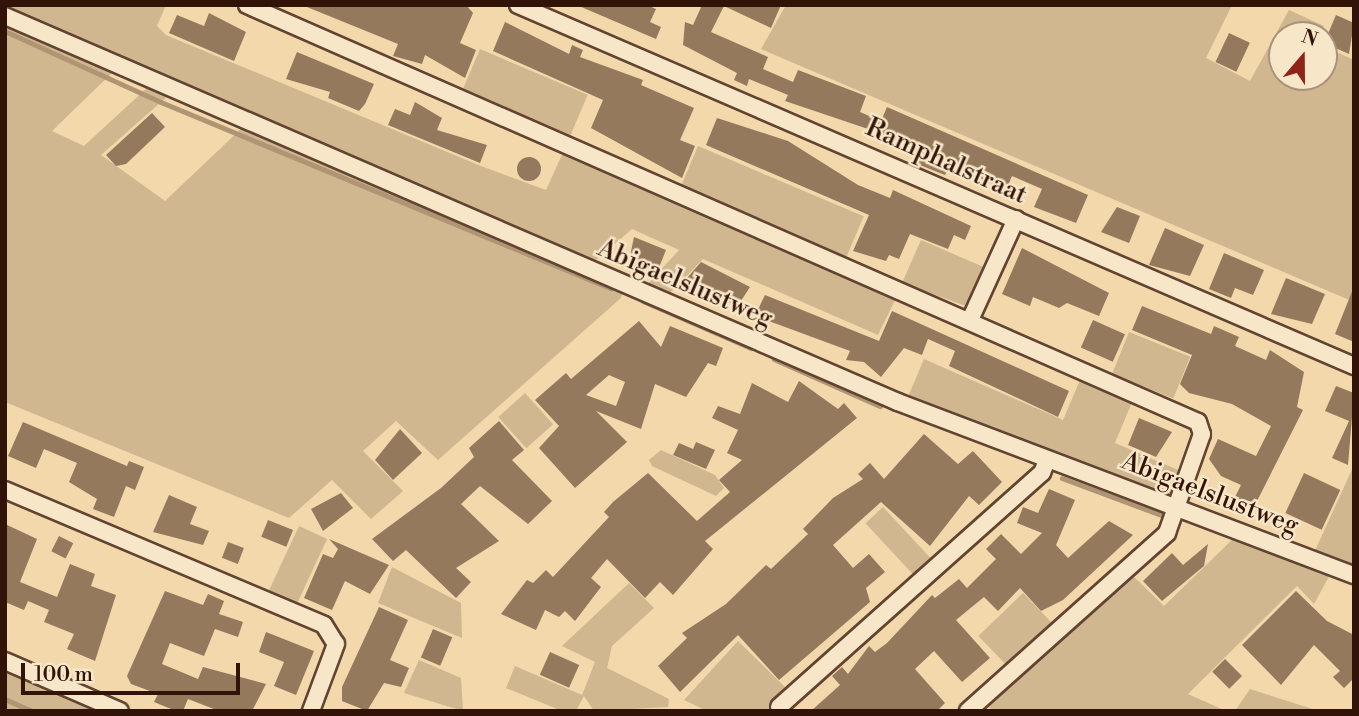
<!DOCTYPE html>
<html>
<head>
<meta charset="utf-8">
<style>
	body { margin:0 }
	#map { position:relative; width:1359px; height:716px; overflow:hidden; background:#f2d8ab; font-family:"Libre Bodoni",serif }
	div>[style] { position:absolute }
	.green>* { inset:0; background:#d1b78f; transform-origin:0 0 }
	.stream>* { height:4.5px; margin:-2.25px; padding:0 2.25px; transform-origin:2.25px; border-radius:2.25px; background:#b09574 }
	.building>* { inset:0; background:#95795d; transform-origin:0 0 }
	.round { border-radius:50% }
	.roads { filter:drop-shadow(2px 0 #614431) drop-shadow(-2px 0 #614431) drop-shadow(0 2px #614431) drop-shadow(0 -2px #614431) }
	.minor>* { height:16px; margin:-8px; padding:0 8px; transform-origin:8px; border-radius:8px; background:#f7e6c8 }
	span { translate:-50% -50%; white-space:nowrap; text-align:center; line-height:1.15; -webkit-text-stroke:5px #f7e6c8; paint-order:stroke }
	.street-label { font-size:26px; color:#311308 }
	.frame { position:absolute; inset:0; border:7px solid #311308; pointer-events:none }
	.north { position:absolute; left:1268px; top:21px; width:70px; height:70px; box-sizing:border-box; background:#f7e6c8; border:2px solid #a8927b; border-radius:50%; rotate:20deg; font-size:19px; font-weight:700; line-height:28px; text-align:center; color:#311308 }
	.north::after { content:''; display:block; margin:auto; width:24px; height:32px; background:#8f2418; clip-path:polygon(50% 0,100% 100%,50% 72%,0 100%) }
	.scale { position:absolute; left:21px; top:663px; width:219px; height:32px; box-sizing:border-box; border:4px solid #311308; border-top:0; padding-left:9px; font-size:21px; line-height:24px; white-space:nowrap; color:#311308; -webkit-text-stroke:5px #f7e6c8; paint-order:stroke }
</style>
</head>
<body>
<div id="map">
	<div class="green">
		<i style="clip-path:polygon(5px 5px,166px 5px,157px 26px,166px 35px,481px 166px,546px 190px,565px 148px,898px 294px,878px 335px,703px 259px,667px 296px,645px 287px,679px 250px,632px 229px,589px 266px,5px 12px)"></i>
		<i style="clip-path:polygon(786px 5px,1232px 5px,1206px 58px,1250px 81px,1289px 10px,1324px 26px,1320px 35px,1282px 35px,1282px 77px,1324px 77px,1324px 46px,1354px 60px,1354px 302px,761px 49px)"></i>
		<i style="clip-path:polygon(5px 21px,114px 71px,52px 131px,84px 146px,149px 86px,169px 95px,101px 155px,165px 201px,244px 126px,624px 290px,621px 298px,438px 460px,396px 421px,363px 451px,403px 491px,371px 519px,332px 480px,289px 518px,5px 402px)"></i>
		<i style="left:480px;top:49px;width:117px;height:47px;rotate:23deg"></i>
		<i style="left:698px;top:146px;width:180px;height:48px;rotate:23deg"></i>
		<i style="clip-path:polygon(921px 240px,986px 268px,966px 306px,902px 283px)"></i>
		<i style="left:1129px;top:332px;width:66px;height:45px;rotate:22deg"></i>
		<i style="clip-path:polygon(924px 359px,1063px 420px,1083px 373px,1135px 395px,1115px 443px,1183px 472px,1171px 502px,907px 399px)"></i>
		<i style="left:525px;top:393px;width:42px;height:36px;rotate:48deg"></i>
		<i style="clip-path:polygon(661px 450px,715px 475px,724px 488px,716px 496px,652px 466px,649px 460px)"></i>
		<i style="clip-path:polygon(1354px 465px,1354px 569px,1314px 553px)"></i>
		<i style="left:883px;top:507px;width:72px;height:24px;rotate:47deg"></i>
		<i style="left:299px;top:526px;width:31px;height:77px;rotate:25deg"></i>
		<i style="clip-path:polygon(1236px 536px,1331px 573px,1314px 604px,1297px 586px,1188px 694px,1226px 711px,992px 711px,985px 701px,1129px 572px,1164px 606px)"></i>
		<i style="clip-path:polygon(392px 567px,461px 603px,462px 638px,378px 603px)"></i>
		<i style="clip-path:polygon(629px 583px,654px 608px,612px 646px,607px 668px,669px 699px,668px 707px,594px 711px,584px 696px,576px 711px,562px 711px,506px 688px,515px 666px,582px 695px,595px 662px,562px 646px)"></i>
		<i style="left:1023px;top:593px;width:47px;height:62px;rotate:46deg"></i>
		<i style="clip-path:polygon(738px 641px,789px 691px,779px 711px,707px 711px,684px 700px)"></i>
		<i style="clip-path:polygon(419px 660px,461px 678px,463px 711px,404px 693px)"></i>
		<i style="clip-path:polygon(5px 667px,108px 711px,5px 711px)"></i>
		<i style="clip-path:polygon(1250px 689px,1319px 711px,1235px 711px)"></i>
	</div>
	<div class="stream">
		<i style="left:5px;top:31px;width:171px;rotate:24.5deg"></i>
		<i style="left:161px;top:102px;width:487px;rotate:22.5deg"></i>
		<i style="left:643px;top:301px;width:118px;rotate:23.5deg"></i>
		<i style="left:774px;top:359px;width:116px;rotate:23.9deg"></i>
		<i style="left:1062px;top:478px;width:109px;rotate:20.4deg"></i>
		<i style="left:5px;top:699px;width:30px;rotate:24deg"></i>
	</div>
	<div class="building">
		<i style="clip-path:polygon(302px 5px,466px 5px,473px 13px,460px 43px,476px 50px,465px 78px,425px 55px,422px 64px,393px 56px,398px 44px)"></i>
		<i style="clip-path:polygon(647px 5px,656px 9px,650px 22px,661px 27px,656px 39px,579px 6px)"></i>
		<i style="clip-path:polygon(702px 5px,781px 5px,771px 28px,724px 6px,711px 32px,768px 57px,763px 69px,793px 82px,798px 70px,866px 96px,860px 112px,881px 121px,887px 107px,1088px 195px,1076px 223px,1034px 207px,1042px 189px,1012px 176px,1006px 190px,950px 165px,945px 175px,915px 163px,919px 154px,877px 132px,785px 101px,788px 95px,749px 79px,747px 86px,734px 80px,737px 73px,683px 45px,685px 22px,693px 25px)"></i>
		<i style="clip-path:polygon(209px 13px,246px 32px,234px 61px,169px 33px,177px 15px,204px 26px)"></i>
		<i style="clip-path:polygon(1336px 15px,1354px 23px,1349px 54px,1324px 43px)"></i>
		<i style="clip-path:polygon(505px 22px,569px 54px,572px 45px,583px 50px,580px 57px,643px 80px,641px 85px,694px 108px,680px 140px,695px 146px,682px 178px,591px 128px,603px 100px,493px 51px)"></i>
		<i style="left:1229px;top:33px;width:23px;height:32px;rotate:25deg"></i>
		<i style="clip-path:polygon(297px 52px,374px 84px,365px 104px,359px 111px,328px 98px,330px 92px,286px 79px)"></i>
		<i style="clip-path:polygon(415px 102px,442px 118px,437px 130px,487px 145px,480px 163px,388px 125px,395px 109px,410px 115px)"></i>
		<i style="clip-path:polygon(152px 113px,165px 127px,126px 164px,116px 166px,106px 155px)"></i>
		<i style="clip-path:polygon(717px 118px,788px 141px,858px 185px,890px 198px,893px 190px,971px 226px,965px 240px,954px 235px,948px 249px,910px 234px,899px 259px,889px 255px,886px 261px,853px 251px,869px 215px,706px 145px)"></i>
		<i class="round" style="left:517px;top:157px;width:24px;height:24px"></i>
		<i style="clip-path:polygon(1117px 207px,1140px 216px,1129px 243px,1101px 232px)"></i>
		<i style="clip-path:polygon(1165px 228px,1204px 245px,1190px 276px,1149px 265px)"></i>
		<i style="clip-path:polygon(634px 237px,666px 250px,658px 270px,628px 266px)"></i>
		<i style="clip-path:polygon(1022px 248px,1109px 293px,1099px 316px,1067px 303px,1059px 308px,1033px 297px,1030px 306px,1002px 294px)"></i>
		<i style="clip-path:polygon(1224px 253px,1264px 270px,1253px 295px,1235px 288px,1231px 298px,1209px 289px)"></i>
		<i style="clip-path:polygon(701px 262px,750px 287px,737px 307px,709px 289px,704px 295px,680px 286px)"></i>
		<i style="clip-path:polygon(1286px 278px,1325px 294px,1312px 324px,1271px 314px)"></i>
		<i style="clip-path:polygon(1353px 289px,1354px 289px,1354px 342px,1335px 334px)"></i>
		<i style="clip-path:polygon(765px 295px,879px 341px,892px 311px,1069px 391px,1058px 417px,949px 366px,955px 351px,928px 339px,922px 355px,904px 348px,881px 377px,864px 362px,846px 360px,850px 351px,755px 316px)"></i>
		<i style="clip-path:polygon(1142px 306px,1211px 334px,1214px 326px,1239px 337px,1235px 346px,1266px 360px,1270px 350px,1304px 372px,1297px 407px,1303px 410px,1252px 511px,1233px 501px,1241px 485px,1221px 476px,1209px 459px,1218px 439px,1256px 456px,1271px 426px,1232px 404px,1189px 393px,1180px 384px,1192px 355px,1132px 330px)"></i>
		<i style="left:1093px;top:320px;width:35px;height:30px;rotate:24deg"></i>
		<i style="clip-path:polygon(evenodd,639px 321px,661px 347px,670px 326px,723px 348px,716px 366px,708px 363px,686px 397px,655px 384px,641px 429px,596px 411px,627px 442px,575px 488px,539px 448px,559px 426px,535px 400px,566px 373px,571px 379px,639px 321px,609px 375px,625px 382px,616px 406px,586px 395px,609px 375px)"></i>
		<i style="clip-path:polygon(799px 381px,838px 409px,844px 403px,857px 418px,705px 541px,713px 549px,673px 595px,660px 582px,645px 598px,607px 559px,591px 578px,601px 587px,575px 621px,565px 611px,559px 617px,545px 610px,536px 630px,501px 614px,527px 580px,533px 583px,546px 570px,553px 577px,609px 517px,604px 512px,613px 502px,648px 473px,697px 521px,730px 492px,719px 480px,742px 460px,727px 453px,738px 430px,712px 418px,718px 406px,740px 414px,752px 383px,788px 402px)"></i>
		<i style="clip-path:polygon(1336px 386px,1354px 393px,1348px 465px,1332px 458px,1349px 421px,1325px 411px)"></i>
		<i style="clip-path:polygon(1139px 418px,1172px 432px,1156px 457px,1128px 445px)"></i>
		<i style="clip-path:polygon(499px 421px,524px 450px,512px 460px,552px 501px,528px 524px,480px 486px,461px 504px,499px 541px,456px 568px,471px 582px,456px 598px,406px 550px,393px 561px,372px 539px,441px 488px,474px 457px,469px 448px)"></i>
		<i style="clip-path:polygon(23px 422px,127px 466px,129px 461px,144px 467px,135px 490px,126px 486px,114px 517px,93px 509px,97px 499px,69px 482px,77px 463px,44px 449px,36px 468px,8px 456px)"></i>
		<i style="clip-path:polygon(400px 429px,422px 453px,393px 480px,375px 460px)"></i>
		<i style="clip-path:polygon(924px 434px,958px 464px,973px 451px,1002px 482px,979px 505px,969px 496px,930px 546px,881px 502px,833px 545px,853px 568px,869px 554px,885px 572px,866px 588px,870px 602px,779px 680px,738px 635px,680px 692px,658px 666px,687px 638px,682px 633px,726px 604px,766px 565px,771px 569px,808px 534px,803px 529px,833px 498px,863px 479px,858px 474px,870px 463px,884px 479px)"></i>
		<i style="clip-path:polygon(696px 442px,715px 450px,706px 469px,673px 455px,679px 443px,693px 449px)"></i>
		<i style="left:1304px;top:473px;width:40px;height:44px;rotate:25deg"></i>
		<i style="clip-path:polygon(1049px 489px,1075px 500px,1056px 545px,1068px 558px,1109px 521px,1133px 535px,1063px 600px,1041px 611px,1020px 588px,998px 611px,984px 597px,956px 620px,990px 658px,962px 682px,934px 651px,915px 669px,945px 703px,937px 711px,811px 711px,840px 685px,832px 676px,842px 667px,848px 674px,869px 646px,875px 652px,887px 643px,932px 595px,935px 598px,959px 579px,967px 588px,996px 559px,986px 549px,1001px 534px,1021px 554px,1042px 533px,1017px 523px,1023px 507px,1038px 513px)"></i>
		<i style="clip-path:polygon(341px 493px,353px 508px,323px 531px,311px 509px)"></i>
		<i style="clip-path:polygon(169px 495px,197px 507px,190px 524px,209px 531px,203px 545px,153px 532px)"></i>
		<i style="left:268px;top:520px;width:27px;height:18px;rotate:22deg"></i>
		<i style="clip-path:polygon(5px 524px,37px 539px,20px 582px,57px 597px,70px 564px,95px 574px,91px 586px,116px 595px,95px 661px,67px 649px,74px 634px,44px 622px,49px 610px,28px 601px,24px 610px,5px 602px)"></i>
		<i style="left:59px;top:536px;width:16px;height:17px;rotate:27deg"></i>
		<i style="clip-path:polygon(329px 539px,389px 565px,370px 594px,345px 581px,332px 610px,304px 598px,323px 554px,333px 558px,338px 549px)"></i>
		<i style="left:228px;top:542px;width:17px;height:17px;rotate:21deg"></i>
		<i style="clip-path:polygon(1208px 544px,1204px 566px,1162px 601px,1143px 581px,1172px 553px,1183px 565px)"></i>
		<i style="clip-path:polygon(165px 591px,203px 605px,208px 594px,224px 601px,219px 614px,243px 622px,238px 637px,215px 629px,204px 656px,170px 643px,162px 664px,198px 679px,203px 667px,266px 684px,252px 711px,219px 711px,188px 699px,183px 711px,176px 711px,154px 702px,158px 694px,131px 684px,127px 676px)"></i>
		<i style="clip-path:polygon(1296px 591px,1327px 621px,1354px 635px,1354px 678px,1344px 688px,1333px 677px,1340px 671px,1314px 645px,1281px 685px,1242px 645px)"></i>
		<i style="clip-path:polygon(379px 607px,408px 620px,390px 660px,409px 668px,401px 687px,384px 683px,367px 711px,342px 701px,342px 687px)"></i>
		<i style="left:433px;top:629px;width:21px;height:31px;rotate:23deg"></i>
		<i style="clip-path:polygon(266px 632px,314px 651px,296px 695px,274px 686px,284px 662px,259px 652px)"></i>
		<i style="left:550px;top:652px;width:32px;height:25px;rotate:24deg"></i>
		<i style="left:1225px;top:659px;width:24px;height:18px;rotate:45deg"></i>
	</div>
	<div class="roads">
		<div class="minor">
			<i style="left:247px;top:5px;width:1038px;rotate:23.68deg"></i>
			<i style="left:1198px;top:422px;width:13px;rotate:72deg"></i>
			<i style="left:1202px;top:434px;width:105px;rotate:109.5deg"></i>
			<i style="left:1167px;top:533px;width:267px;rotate:138.2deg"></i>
			<i style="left:518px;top:5px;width:911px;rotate:23.36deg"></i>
			<i style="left:5px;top:16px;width:973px;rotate:23.38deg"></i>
			<i style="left:898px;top:402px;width:488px;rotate:20.8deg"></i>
			<i style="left:970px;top:320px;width:111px;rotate:-65.5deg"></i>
			<i style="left:5px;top:490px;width:346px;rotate:22.9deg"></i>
			<i style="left:324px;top:625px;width:22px;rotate:58deg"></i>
			<i style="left:336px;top:644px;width:72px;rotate:110.5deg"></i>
			<i style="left:5px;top:661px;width:125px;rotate:23.5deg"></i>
			<i style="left:779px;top:707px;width:352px;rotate:-41.7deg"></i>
			<i style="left:1042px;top:473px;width:14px;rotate:-69deg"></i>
		</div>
	</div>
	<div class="street-label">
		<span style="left:946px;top:162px;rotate:24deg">Ramphalstraat</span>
		<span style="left:685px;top:284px;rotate:23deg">Abigaelslustweg</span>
		<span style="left:1210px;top:494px;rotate:21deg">Abigaelslustweg</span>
	</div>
	<div class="frame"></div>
	<div class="north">N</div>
	<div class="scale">100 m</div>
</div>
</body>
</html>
